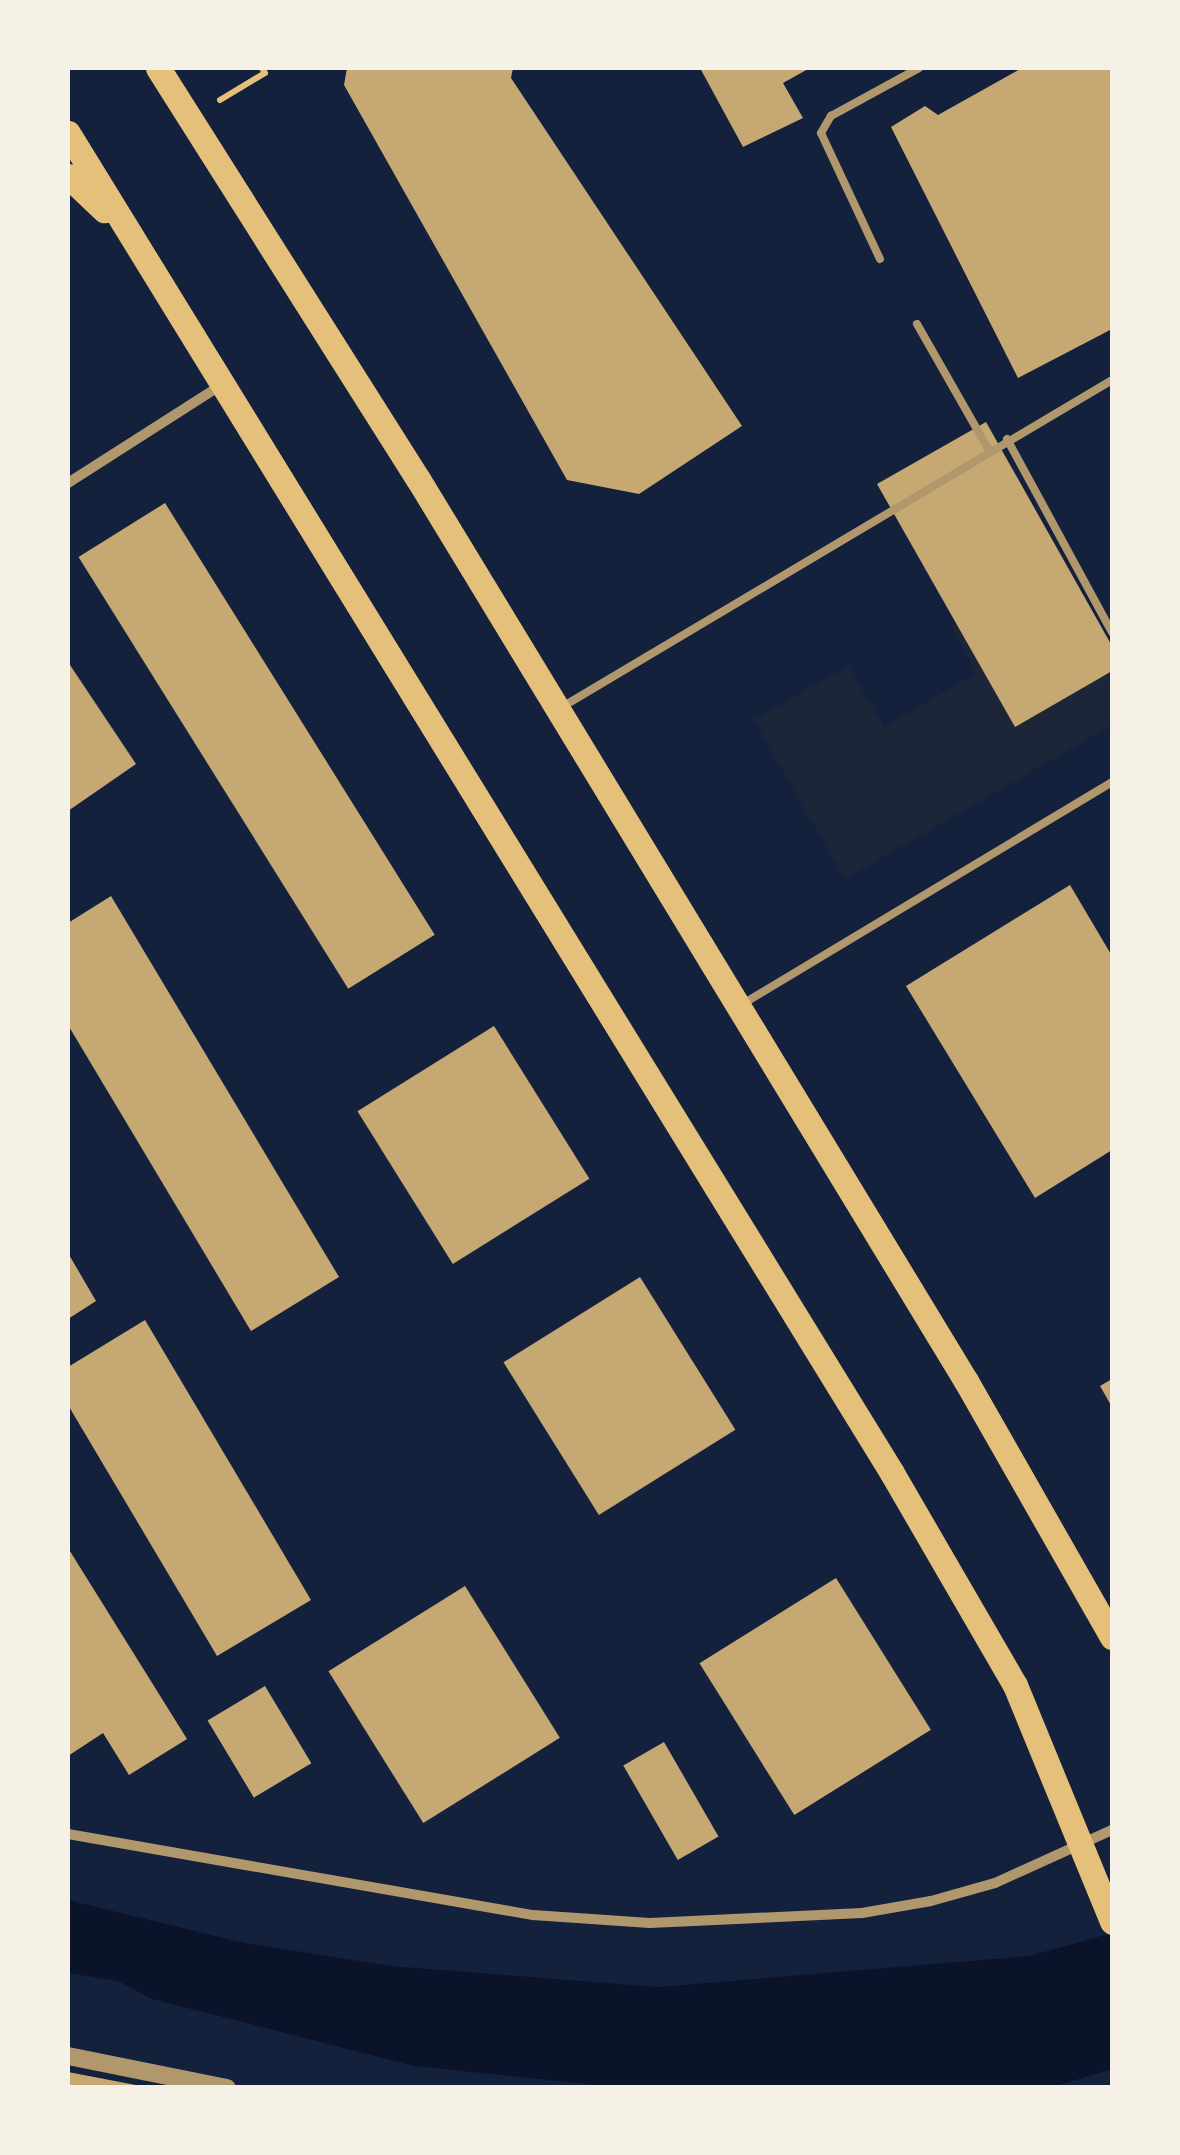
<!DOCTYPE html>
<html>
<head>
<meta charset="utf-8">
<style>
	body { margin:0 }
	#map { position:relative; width:1180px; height:2155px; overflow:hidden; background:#14213d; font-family:"Fira Sans",sans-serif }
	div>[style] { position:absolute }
	.green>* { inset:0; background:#1d2539 }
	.water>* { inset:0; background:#0b132b }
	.building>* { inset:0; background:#c6a872; transform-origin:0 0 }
	.path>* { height:6px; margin:-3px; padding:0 3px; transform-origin:3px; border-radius:3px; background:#e5c07b }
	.service>* { height:8px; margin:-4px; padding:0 4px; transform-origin:4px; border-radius:4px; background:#b1986c }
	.minor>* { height:10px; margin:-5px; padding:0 5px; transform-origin:5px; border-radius:5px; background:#b1986c }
	.tertiary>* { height:18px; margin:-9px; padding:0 9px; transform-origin:9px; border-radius:9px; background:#b1986c }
	.primary>* { height:25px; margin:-12.5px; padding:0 12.5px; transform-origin:12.5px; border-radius:12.5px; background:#e5c07b }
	span { translate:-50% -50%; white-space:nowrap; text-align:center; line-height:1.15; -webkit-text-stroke:10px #f6f1e7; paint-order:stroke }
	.frame { position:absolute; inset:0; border:70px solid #f6f1e7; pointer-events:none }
</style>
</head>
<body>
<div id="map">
	<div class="green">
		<i style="clip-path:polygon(1064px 561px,1112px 646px,1112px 725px,845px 879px,754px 720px,848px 666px,884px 727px,977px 673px,951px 626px)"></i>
	</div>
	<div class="water">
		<i style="clip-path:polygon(68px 1900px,244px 1943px,391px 1966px,658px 1987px,1029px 1956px,1112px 1933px,1112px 2069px,1049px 2088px,626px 2088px,414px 2066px,152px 1999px,118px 1981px,68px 1973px)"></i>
	</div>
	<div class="building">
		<i style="clip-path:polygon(347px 68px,513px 68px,511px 78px,742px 426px,639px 494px,567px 480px,344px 85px)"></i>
		<i style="clip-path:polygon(700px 68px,810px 68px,783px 83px,803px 118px,743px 147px)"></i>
		<i style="clip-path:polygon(1022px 68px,1112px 68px,1112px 329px,1018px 378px,891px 127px,925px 106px,938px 115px)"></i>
		<i style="clip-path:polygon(986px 422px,1112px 646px,1112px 671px,1015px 727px,877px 484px)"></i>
		<i style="left:165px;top:503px;width:509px;height:102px;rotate:58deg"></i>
		<i style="clip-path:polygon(68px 662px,136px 764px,68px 811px)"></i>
		<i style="clip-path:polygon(1070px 885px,1112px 956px,1112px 1150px,1035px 1198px,906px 986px)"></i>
		<i style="clip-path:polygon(111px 896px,339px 1277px,251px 1331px,68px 1025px,68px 923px)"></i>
		<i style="left:494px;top:1026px;width:180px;height:161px;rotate:58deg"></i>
		<i style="clip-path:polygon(68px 1253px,96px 1301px,68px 1319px)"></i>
		<i style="left:640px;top:1277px;width:180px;height:161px;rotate:58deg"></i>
		<i style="clip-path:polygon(145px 1320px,311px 1600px,217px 1656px,68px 1405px,68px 1367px)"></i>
		<i style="clip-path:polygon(1112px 1379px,1112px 1407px,1100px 1386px)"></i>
		<i style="clip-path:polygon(68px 1548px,187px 1739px,129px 1775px,103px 1733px,68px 1756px)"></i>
		<i style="left:836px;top:1578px;width:179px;height:161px;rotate:58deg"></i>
		<i style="left:465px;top:1586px;width:179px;height:161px;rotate:58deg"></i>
		<i style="left:265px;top:1686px;width:90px;height:67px;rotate:59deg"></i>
		<i style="left:664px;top:1742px;width:109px;height:47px;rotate:60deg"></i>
		<i style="clip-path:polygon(68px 2072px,141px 2086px,141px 2088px,68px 2088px)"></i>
	</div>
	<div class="path">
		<i style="left:220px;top:100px;width:52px;rotate:-31deg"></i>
		<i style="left:265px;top:73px;width:6px;rotate:-121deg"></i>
	</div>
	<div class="service">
		<i style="left:880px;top:259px;width:139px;rotate:-115.1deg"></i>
		<i style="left:821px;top:133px;width:20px;rotate:-60deg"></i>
		<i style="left:831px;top:116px;width:100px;rotate:-28.6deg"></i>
		<i style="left:917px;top:324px;width:145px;rotate:60.3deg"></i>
		<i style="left:1007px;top:439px;width:220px;rotate:61.5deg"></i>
		<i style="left:562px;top:707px;width:640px;rotate:-30.73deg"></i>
		<i style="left:741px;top:1005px;width:433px;rotate:-31deg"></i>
	</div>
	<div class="minor">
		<i style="left:68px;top:483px;width:184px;rotate:-32.6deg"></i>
		<i style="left:68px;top:1834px;width:472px;rotate:9.9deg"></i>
		<i style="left:533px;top:1915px;width:117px;rotate:3.9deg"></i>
		<i style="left:650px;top:1923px;width:212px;rotate:-2.7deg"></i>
		<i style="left:862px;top:1913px;width:70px;rotate:-9.9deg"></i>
		<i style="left:931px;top:1901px;width:66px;rotate:-15.7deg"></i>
		<i style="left:995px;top:1883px;width:128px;rotate:-24.4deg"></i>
	</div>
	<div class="tertiary">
		<i style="left:68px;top:2056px;width:162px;rotate:11.4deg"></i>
	</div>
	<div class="primary">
		<i style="left:158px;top:68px;width:486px;rotate:57.7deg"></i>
		<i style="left:418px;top:479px;width:1055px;rotate:58.72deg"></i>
		<i style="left:966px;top:1381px;width:295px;rotate:60.3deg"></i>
		<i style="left:68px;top:133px;width:1573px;rotate:58.41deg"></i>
		<i style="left:892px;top:1473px;width:245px;rotate:59.9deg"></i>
		<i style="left:1015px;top:1685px;width:256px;rotate:67.7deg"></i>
		<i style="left:68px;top:176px;width:50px;rotate:43.4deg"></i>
	</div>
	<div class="frame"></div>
</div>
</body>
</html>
